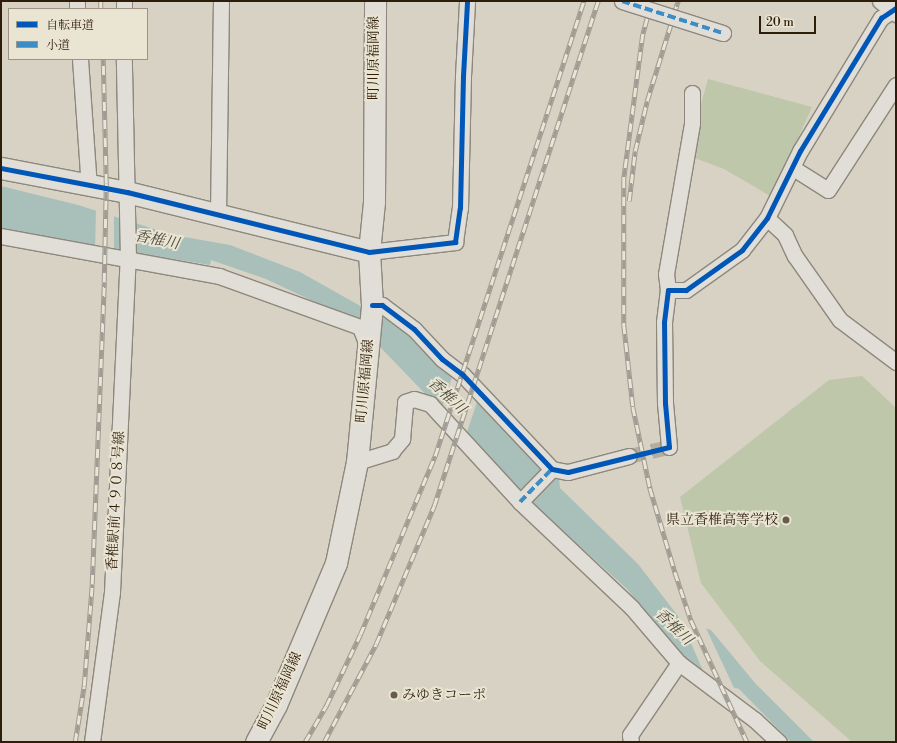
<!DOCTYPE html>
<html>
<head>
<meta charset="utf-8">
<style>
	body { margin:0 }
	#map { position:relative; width:897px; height:743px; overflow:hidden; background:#d7d2c3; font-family:"Libre Bodoni","Noto Serif JP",serif }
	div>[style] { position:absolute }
	.green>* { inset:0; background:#bfc7aa }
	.water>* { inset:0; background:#a8c0b9 }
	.pier>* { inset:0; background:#d7d2c3 }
	.street-tunnel>* { height:15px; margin-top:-7.5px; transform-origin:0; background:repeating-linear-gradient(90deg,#b5ae9e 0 15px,transparent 0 23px) }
	.roads { filter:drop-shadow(1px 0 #8d877d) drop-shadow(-1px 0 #8d877d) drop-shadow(0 1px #8d877d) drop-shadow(0 -1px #8d877d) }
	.street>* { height:15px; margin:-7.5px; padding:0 7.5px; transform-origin:7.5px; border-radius:7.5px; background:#e1ded7 }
	.secondary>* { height:21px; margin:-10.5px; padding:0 10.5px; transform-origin:10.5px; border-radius:10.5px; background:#e1ded7 }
	.rail>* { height:4.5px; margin-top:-2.25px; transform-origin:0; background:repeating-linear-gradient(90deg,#eae4d3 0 9px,#a09c94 0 18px); box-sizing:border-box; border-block:1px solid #a09c94 }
	.bridges { filter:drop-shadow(1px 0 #8d877d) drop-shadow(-1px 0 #8d877d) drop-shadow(0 1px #8d877d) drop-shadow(0 -1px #8d877d) }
	.street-bridge>* { height:15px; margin:-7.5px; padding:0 7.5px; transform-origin:7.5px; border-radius:7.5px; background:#e1ded7 }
	.quiet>* { height:4px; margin-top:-2px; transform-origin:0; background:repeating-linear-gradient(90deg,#3c8dc6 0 8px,transparent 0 12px) }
	.cycleway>* { height:5px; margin:-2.5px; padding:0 2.5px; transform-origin:2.5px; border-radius:2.5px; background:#0057b8 }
	.dots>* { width:11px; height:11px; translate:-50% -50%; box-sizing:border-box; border:2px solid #eae4d3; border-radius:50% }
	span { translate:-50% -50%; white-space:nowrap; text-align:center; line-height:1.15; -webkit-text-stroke:4px #eae4d3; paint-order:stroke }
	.street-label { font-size:14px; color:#2f1d0c }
	.poi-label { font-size:14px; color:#2f1d0c }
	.right { translate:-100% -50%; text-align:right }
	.left { translate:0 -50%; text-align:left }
	.water-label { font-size:15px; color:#4d4c3f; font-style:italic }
	.frame { position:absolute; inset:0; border:2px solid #2f1d0c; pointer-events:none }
	.legend { position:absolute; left:8px; top:8px; width:140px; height:52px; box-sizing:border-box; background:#eae4d3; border:1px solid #9f9483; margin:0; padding:5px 7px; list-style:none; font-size:12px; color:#2f1d0c }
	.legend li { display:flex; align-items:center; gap:8px; height:20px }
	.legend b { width:20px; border:1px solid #9f9483 }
	.scale { position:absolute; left:759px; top:16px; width:57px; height:18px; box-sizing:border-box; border:2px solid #2f1d0c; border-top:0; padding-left:5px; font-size:12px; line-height:14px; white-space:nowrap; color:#2f1d0c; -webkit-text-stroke:3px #eae4d3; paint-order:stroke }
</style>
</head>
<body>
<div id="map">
	<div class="green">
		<i style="clip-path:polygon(708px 79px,812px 107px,772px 197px,724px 169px,687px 155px)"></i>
		<i style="clip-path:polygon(862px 376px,896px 408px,896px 742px,852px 742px,760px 661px,701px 583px,680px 497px,829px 380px)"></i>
	</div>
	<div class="water">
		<i style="clip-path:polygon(1px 186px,78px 205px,173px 235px,230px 245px,300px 272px,364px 308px,393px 317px,465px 380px,554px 477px,559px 479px,560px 488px,638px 564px,681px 620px,711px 630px,755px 683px,814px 742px,791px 742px,739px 689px,714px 681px,680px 656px,628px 590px,519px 491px,355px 321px,266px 279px,211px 260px,210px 265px,1px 231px)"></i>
	</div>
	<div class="pier">
		<i style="clip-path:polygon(96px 209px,114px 214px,114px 256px,95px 253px)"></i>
		<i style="clip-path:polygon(454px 371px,480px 393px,465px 438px,441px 410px)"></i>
		<i style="clip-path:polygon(678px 613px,682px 618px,705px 626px,735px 690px,707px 680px)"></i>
	</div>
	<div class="street-tunnel">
		<i style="left:629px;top:456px;width:41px;rotate:-12.7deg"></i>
	</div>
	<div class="roads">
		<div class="street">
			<i style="left:77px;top:1px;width:8px;rotate:90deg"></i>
			<i style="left:124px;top:1px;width:8px;rotate:90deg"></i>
			<i style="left:880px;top:1px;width:21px;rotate:39deg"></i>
			<i style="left:80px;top:59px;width:128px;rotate:86deg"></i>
			<i style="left:793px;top:168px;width:41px;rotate:32.2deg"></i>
			<i style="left:828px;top:190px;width:125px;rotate:-57.1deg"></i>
			<i style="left:218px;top:215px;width:214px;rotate:-89.2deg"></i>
			<i style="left:767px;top:218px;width:25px;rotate:43deg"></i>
			<i style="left:785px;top:235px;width:23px;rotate:65deg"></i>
			<i style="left:795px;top:256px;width:78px;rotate:54.9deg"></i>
			<i style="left:840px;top:320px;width:70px;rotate:36.9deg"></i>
			<i style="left:1px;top:236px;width:222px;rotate:10.4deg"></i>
			<i style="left:219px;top:276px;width:150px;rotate:19.9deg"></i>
			<i style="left:360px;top:327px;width:19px;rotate:69deg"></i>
			<i style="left:369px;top:252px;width:87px;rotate:-6.6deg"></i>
			<i style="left:455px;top:242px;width:34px;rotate:-82deg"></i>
			<i style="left:460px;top:208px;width:132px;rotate:-88.7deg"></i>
			<i style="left:463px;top:76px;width:75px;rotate:-86.9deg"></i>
			<i style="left:668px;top:290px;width:16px;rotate:-97deg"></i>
			<i style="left:666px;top:274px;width:153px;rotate:-80.2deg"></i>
			<i style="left:692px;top:123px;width:30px;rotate:-90deg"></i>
			<i style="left:372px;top:305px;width:10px"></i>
			<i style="left:382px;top:305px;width:40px;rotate:37deg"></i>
			<i style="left:414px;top:329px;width:41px;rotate:47deg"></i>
			<i style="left:442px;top:359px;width:26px;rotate:37deg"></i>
			<i style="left:463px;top:375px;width:129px;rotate:46.6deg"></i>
			<i style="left:552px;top:469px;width:16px;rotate:11deg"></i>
			<i style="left:568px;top:472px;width:63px;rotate:-14.7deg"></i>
			<i style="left:669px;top:447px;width:44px;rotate:-95.2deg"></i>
			<i style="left:665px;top:403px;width:81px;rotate:-90.7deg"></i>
			<i style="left:664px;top:322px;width:32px;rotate:-83deg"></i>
			<i style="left:668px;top:290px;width:18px"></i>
			<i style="left:686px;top:290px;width:69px;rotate:-35.5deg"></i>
			<i style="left:742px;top:250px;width:41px;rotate:-52deg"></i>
			<i style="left:767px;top:218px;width:75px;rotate:-63.8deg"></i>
			<i style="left:800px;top:151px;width:156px;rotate:-58.7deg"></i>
			<i style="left:881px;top:18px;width:18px;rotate:-34deg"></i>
			<i style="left:357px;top:462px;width:37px;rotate:-17deg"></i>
			<i style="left:392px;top:451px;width:16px;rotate:-50deg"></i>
			<i style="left:402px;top:439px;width:37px;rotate:-85deg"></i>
			<i style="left:405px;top:402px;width:9px;rotate:-18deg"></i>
			<i style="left:414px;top:399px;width:17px;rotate:17deg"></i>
			<i style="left:430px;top:404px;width:133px;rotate:47.4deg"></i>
			<i style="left:520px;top:502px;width:154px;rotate:43.4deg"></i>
			<i style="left:632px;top:608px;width:72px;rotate:49.5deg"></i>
			<i style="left:679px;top:663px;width:95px;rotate:36.9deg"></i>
			<i style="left:755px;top:720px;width:33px;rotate:43deg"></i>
			<i style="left:520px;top:502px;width:46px;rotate:-45.9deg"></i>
			<i style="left:92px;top:742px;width:151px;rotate:-82.4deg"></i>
			<i style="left:112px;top:592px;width:334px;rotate:-87.3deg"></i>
			<i style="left:128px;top:258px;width:199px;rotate:-91.2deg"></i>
			<i style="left:631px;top:742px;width:7px;rotate:-98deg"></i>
			<i style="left:630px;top:735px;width:87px;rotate:-55.8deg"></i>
		</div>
		<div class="secondary">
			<i style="left:1px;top:168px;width:128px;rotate:10.8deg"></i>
			<i style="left:127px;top:192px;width:249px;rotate:13.9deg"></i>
			<i style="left:256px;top:742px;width:42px;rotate:-61.6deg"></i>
			<i style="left:276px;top:705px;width:154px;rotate:-67.1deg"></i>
			<i style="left:336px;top:563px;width:103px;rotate:-78.3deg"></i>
			<i style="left:357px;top:462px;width:158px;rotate:-84.5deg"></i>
			<i style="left:372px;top:305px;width:53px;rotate:-93.2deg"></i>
			<i style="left:369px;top:252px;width:50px;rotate:-84.3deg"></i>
			<i style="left:374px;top:202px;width:201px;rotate:-89.7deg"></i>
		</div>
	</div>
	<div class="rail">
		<i style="left:101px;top:1px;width:8px;rotate:90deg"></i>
		<i style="left:652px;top:1px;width:34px;rotate:105deg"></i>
		<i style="left:643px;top:34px;width:146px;rotate:97.5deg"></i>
		<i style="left:624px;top:179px;width:146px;rotate:90deg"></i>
		<i style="left:624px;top:325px;width:82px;rotate:83.7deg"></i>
		<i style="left:633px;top:407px;width:83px;rotate:78.1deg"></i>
		<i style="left:650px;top:488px;width:88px;rotate:73.4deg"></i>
		<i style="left:675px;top:572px;width:51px;rotate:71.6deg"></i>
		<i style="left:691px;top:620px;width:134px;rotate:65.3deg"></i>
		<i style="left:629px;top:201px;width:50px;rotate:-83.2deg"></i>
		<i style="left:635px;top:151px;width:51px;rotate:-76.5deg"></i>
		<i style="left:647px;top:101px;width:105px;rotate:-72.8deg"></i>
		<i style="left:75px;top:742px;width:57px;rotate:-80.9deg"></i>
		<i style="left:84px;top:686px;width:102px;rotate:-85.5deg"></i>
		<i style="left:92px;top:584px;width:302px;rotate:-87.7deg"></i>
		<i style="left:104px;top:282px;width:99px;rotate:-88.8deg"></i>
		<i style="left:106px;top:183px;width:124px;rotate:-91.4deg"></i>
		<i style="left:305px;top:742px;width:42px;rotate:-59.7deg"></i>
		<i style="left:326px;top:706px;width:79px;rotate:-64.4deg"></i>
		<i style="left:360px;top:635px;width:194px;rotate:-67.3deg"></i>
		<i style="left:435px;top:456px;width:479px;rotate:-71.9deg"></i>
		<i style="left:324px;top:742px;width:111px;rotate:-62deg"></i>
		<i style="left:376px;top:644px;width:150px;rotate:-67.2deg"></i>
		<i style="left:434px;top:506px;width:531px;rotate:-72.01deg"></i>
	</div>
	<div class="bridges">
		<div class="street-bridge">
			<i style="left:622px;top:1px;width:106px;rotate:17.6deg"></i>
		</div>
	</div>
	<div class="quiet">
		<i style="left:622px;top:1px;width:106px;rotate:17.6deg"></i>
		<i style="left:520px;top:502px;width:46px;rotate:-45.9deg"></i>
	</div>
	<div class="cycleway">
		<i style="left:1px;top:168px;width:128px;rotate:10.8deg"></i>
		<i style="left:127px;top:192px;width:249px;rotate:13.9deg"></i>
		<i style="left:369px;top:252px;width:87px;rotate:-6.6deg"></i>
		<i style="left:455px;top:242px;width:34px;rotate:-82deg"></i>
		<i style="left:460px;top:208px;width:132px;rotate:-88.7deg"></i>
		<i style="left:463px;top:76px;width:75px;rotate:-86.9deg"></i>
		<i style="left:372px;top:305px;width:10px"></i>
		<i style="left:382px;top:305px;width:40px;rotate:37deg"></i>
		<i style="left:414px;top:329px;width:41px;rotate:47deg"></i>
		<i style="left:442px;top:359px;width:26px;rotate:37deg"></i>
		<i style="left:463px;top:375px;width:129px;rotate:46.6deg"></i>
		<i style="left:552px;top:469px;width:16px;rotate:11deg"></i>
		<i style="left:568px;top:472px;width:104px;rotate:-13.9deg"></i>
		<i style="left:669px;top:447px;width:44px;rotate:-95.2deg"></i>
		<i style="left:665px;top:403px;width:81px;rotate:-90.7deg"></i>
		<i style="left:664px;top:322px;width:32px;rotate:-83deg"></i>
		<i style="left:668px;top:290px;width:18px"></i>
		<i style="left:686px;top:290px;width:69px;rotate:-35.5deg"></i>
		<i style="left:742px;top:250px;width:41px;rotate:-52deg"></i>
		<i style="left:767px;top:218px;width:75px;rotate:-63.8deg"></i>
		<i style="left:800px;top:151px;width:156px;rotate:-58.7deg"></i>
		<i style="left:881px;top:18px;width:18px;rotate:-34deg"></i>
	</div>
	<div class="dots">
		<i style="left:786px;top:520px;background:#6a5c4c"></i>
		<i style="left:394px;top:695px;background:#6a5c4c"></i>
	</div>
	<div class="street-label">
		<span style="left:374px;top:58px;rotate:-90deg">町川原福岡線</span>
		<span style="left:365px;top:381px;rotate:-85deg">町川原福岡線</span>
		<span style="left:116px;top:501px;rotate:-87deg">香椎駅前４９０８号線</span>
		<span style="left:280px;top:691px;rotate:-65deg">町川原福岡線</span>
	</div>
	<div class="poi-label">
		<span class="right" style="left:778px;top:520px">県立香椎高等学校</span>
		<span class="left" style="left:402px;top:695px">みゆきコーポ</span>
	</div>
	<div class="water-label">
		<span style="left:157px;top:240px;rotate:11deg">香椎川</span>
		<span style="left:447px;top:396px;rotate:43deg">香椎川</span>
		<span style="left:674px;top:627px;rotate:44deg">香椎川</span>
	</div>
	<div class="frame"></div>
	<ul class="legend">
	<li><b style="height:5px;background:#0057b8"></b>自転車道</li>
	<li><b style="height:5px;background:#3c8dc6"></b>小道</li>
	</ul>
	<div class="scale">20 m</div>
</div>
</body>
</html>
